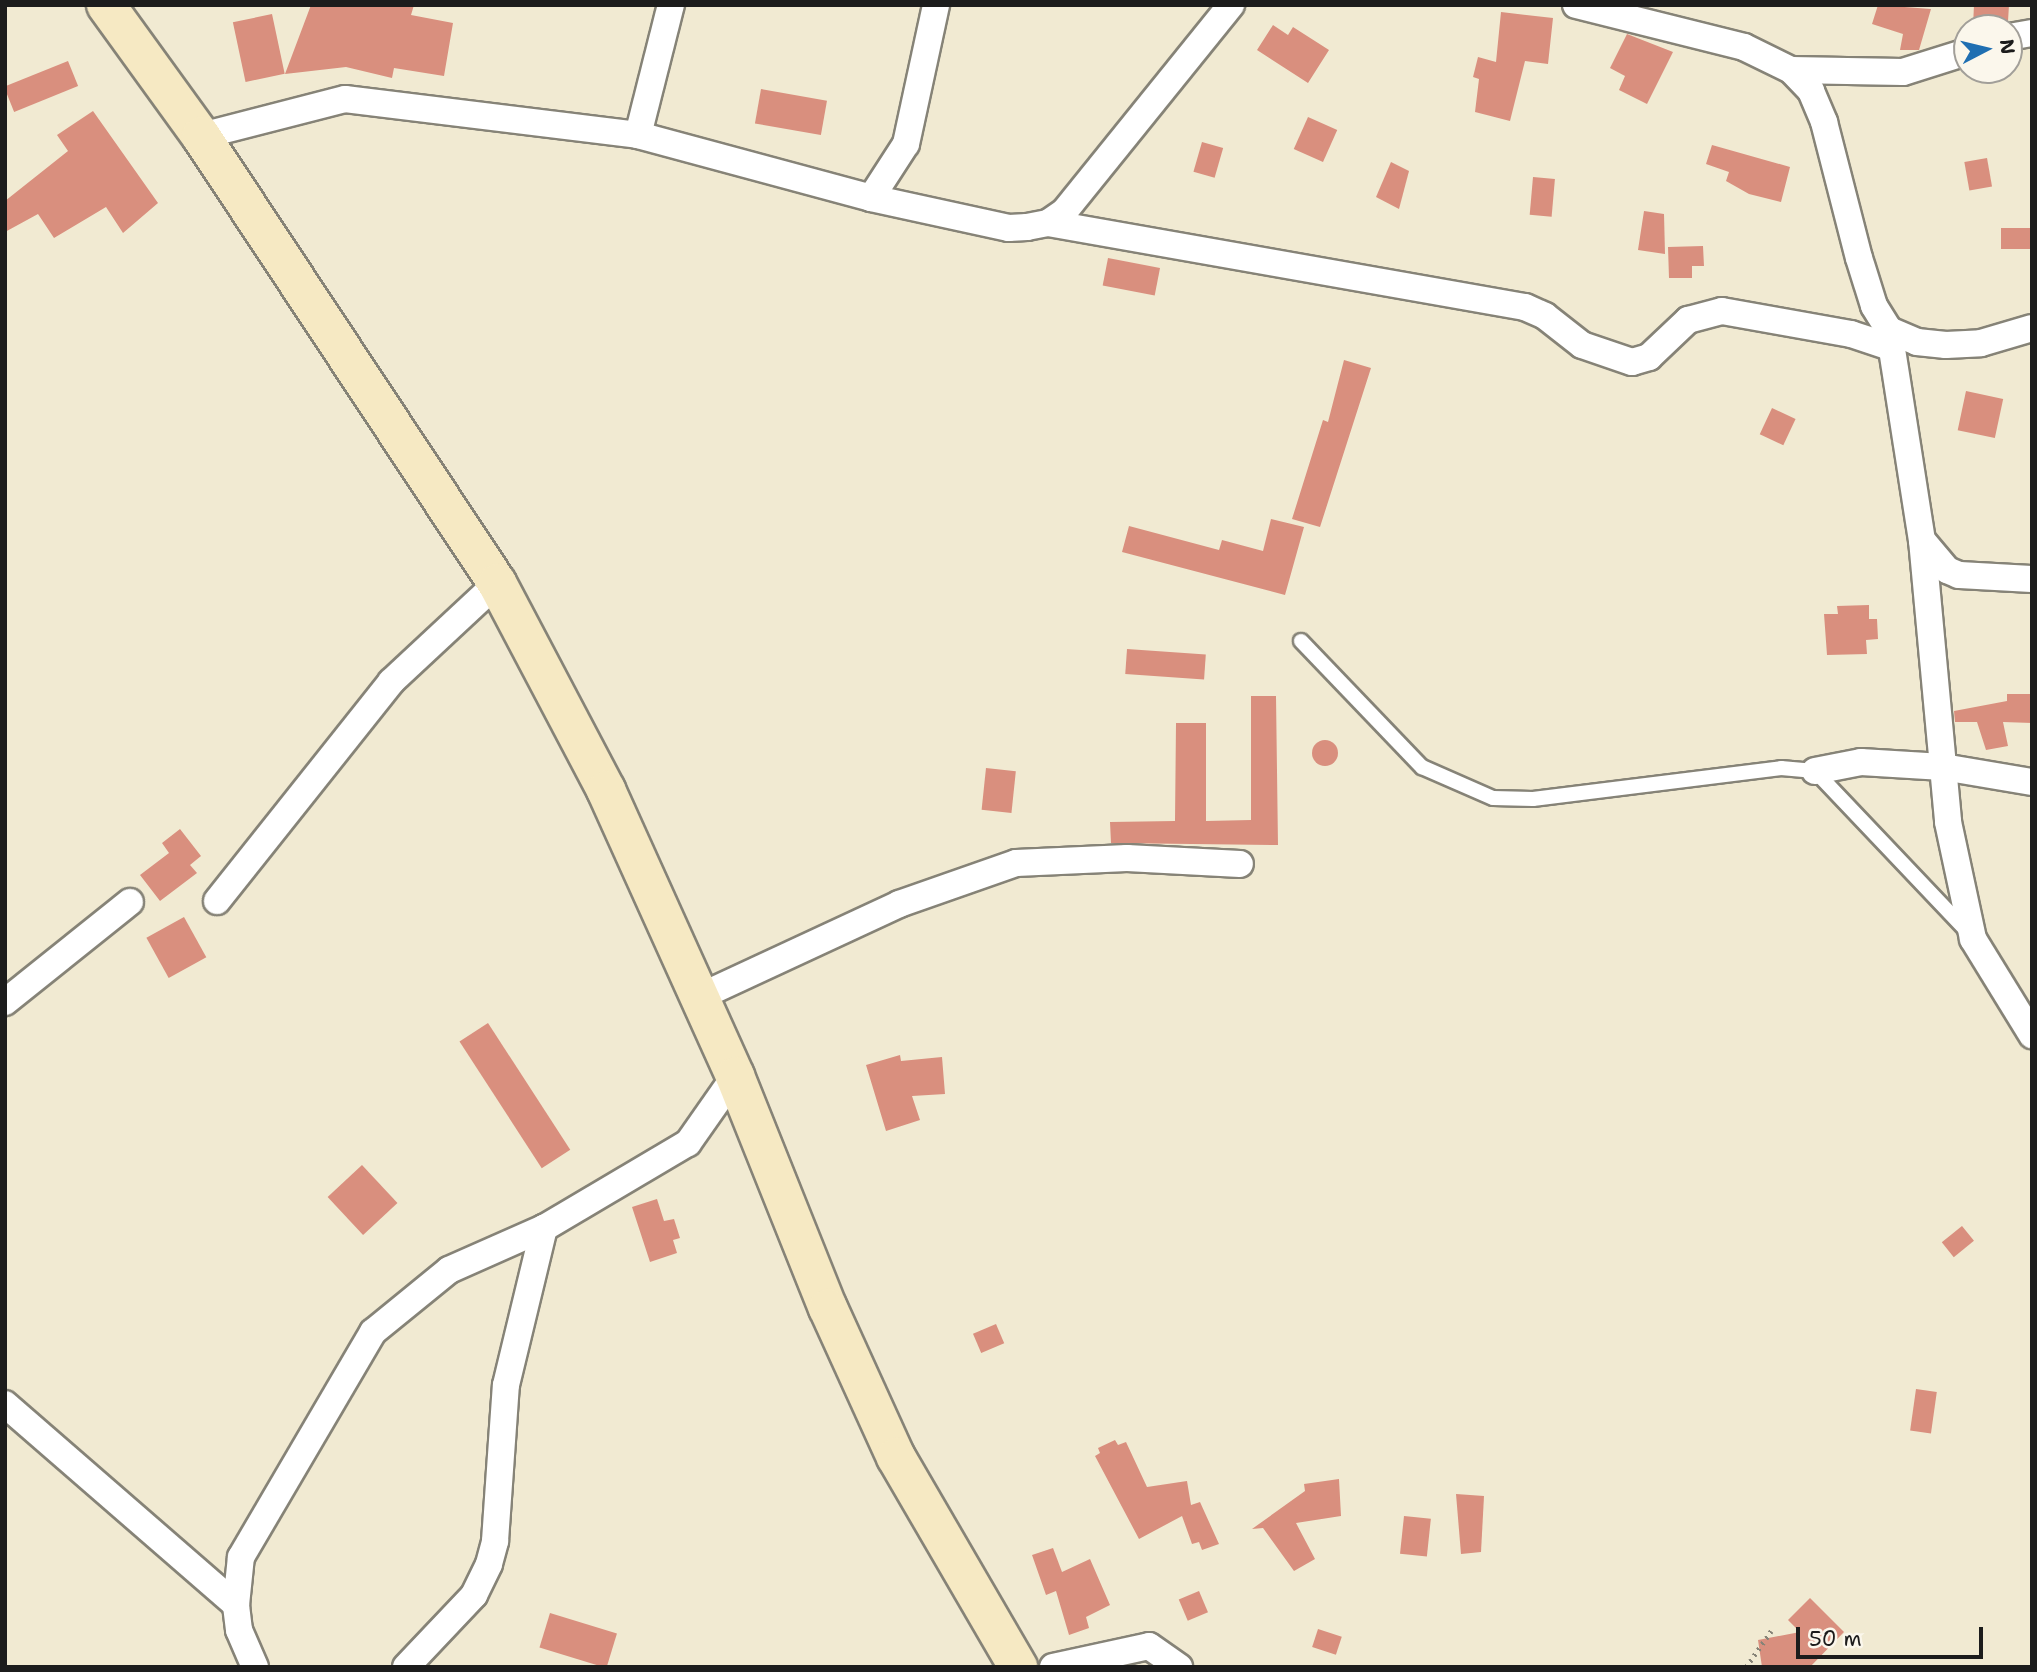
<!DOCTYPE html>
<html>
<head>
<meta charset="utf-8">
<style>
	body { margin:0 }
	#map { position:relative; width:2037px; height:1672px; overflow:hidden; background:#f1ead2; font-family:"Shantell Sans",sans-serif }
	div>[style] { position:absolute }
	.building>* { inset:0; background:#d98f7e; transform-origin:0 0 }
	.round { border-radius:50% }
	.path>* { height:4.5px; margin-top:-2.25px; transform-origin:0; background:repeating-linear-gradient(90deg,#868377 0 2px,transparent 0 7px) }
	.roads { filter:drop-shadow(2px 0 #868377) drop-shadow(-2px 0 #868377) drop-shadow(0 2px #868377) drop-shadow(0 -2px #868377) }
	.service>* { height:14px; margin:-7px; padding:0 7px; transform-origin:7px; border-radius:7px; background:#fff }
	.minor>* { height:26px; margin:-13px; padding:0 13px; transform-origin:13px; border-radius:13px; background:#fff }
	.secondary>* { height:38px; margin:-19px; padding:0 19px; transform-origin:19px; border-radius:19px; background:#f6e9c3 }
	span { translate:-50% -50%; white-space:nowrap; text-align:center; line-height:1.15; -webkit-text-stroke:5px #fbf7ec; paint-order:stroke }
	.frame { position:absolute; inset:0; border:7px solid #1c1c1c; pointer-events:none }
	.north { position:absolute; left:1953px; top:14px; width:70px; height:70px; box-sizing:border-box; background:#fbf7ec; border:2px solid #a29f99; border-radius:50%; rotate:83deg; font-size:19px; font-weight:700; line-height:28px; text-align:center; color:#1c1c1c }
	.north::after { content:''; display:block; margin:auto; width:24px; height:32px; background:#1f6fb2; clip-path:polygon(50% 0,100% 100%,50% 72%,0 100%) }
	.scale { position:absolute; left:1796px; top:1627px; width:187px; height:32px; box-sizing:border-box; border:4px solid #1c1c1c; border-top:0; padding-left:9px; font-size:21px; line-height:24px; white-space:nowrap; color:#1c1c1c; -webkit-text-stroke:5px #fbf7ec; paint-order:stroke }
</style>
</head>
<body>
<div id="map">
	<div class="building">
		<i style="clip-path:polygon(311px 5px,414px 5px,411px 15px,453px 23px,444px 76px,394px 68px,392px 78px,346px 67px,285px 74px)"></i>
		<i style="clip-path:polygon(1878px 5px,1931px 9px,1919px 50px,1900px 50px,1903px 34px,1872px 24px)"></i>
		<i style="clip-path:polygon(1974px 5px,2009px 5px,2008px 21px,1997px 27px,1973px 26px)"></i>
		<i style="clip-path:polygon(1501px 12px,1553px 18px,1548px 64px,1525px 61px,1510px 121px,1475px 112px,1479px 79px,1473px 77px,1478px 57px,1496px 62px)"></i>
		<i style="left:272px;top:14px;width:61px;height:40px;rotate:78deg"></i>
		<i style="clip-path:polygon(1273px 25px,1288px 35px,1293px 27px,1329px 50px,1308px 83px,1257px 50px)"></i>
		<i style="clip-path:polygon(1627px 34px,1673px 52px,1647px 104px,1619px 90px,1625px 76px,1610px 68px)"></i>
		<i style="left:68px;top:61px;width:27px;height:69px;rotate:68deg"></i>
		<i style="left:761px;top:89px;width:67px;height:35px;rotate:10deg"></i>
		<i style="clip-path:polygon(93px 111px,158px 203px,123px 233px,106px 207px,54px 238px,38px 214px,5px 232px,5px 201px,68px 151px,57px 135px)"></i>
		<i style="left:1308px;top:117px;width:32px;height:35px;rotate:24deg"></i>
		<i style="left:1202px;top:142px;width:22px;height:31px;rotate:16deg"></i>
		<i style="clip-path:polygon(1712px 145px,1790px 167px,1781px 202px,1749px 194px,1726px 181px,1729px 172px,1706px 164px)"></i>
		<i style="left:1987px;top:158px;width:29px;height:23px;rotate:80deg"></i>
		<i style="clip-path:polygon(1391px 162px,1409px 171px,1399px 209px,1376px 197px)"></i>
		<i style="left:1533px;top:177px;width:22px;height:38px;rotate:5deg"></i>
		<i style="clip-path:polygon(1644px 211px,1664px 214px,1665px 254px,1638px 250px)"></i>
		<i style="left:2032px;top:228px;width:21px;height:31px;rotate:90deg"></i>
		<i style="clip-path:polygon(1703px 246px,1704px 266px,1692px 266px,1692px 278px,1669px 278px,1668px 247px)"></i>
		<i style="left:1108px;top:258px;width:53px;height:28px;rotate:11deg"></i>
		<i style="clip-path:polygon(1344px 360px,1371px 368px,1320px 527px,1292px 519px,1323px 420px,1328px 422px)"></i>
		<i style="left:1966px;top:391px;width:38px;height:40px;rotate:12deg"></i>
		<i style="left:1772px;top:408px;width:26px;height:29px;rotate:25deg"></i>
		<i style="clip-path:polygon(1271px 519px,1304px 527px,1285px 595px,1122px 552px,1129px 526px,1219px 550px,1222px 540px,1263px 551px)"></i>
		<i style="clip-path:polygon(1869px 605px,1869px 619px,1877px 619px,1878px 639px,1866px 640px,1867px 654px,1827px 655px,1824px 614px,1838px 614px,1837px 606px)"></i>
		<i style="left:1127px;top:649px;width:79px;height:25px;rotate:4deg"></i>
		<i style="clip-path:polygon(2007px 694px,2032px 694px,2032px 723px,2003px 722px,2008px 746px,1986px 750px,1977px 722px,1955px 722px,1954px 711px,2007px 701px)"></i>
		<i style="clip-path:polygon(1251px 696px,1276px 696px,1278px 845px,1111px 843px,1110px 822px,1175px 821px,1176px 723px,1206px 723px,1206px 821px,1251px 820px)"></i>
		<i class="round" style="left:1312px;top:740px;width:26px;height:26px"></i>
		<i style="left:986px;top:768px;width:30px;height:42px;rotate:6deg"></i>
		<i style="clip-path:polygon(180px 829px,201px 856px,190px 865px,197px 873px,160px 901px,140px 875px,169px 853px,162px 843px)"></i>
		<i style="left:184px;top:917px;width:46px;height:43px;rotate:61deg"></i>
		<i style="left:488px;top:1023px;width:151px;height:34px;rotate:57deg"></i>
		<i style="clip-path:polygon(900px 1055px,901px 1061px,942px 1057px,945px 1094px,912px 1096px,920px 1120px,886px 1131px,866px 1065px)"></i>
		<i style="left:362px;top:1165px;width:52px;height:47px;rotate:47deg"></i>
		<i style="clip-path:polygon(657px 1199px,664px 1221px,674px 1219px,680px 1238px,673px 1240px,677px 1253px,650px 1262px,632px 1207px)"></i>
		<i style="left:1962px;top:1226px;width:19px;height:26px;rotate:51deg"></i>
		<i style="left:996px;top:1324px;width:21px;height:25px;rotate:67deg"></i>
		<i style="left:1916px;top:1389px;width:21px;height:42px;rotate:8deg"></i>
		<i style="clip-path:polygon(1115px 1440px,1118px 1445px,1126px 1442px,1147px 1487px,1187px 1481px,1191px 1505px,1200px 1502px,1219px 1544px,1202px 1550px,1199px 1542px,1192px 1544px,1182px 1516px,1139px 1539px,1095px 1456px,1100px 1453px,1098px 1448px)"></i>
		<i style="clip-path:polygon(1339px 1479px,1341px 1516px,1296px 1523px,1315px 1559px,1294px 1571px,1263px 1528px,1252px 1529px,1305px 1491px,1304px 1484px)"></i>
		<i style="clip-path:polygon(1456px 1494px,1484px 1496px,1481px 1552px,1461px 1554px)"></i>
		<i style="left:1404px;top:1516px;width:27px;height:38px;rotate:6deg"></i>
		<i style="clip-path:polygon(1053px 1548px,1062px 1572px,1090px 1559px,1110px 1605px,1086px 1617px,1089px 1628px,1069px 1635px,1056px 1591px,1046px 1595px,1032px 1555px)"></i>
		<i style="left:1199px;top:1591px;width:23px;height:22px;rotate:67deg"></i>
		<i style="clip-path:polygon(1810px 1598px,1844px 1632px,1810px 1667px,1762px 1667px,1758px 1640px,1800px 1632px,1788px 1620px)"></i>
		<i style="left:550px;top:1613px;width:70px;height:36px;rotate:17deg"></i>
		<i style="left:1318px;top:1629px;width:25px;height:19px;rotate:18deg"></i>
	</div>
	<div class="path">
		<i style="left:1746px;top:1667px;width:44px;rotate:-55.2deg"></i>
	</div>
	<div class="roads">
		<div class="service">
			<i style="left:1301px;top:641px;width:175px;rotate:46.2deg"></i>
			<i style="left:1422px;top:767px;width:77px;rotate:23.6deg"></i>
			<i style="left:1493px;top:798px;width:40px;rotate:1.4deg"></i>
			<i style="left:1533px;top:799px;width:250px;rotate:-7.1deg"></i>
			<i style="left:1781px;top:768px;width:34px;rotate:5deg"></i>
			<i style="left:1815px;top:771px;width:222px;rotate:46.5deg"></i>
		</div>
		<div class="minor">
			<i style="left:1576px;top:5px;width:173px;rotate:14deg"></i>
			<i style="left:1744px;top:47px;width:52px;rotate:26.1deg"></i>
			<i style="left:1791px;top:70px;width:29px;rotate:46deg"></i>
			<i style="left:1811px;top:91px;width:34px;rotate:67deg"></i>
			<i style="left:1824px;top:122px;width:140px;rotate:75.6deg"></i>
			<i style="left:1859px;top:258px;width:50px;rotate:72.6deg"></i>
			<i style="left:1874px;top:306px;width:28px;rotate:58deg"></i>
			<i style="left:1889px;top:330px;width:30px;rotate:23deg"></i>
			<i style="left:1917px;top:342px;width:29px;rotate:6deg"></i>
			<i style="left:1946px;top:345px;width:35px;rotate:-3deg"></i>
			<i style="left:1981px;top:343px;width:53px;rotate:-16.4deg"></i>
			<i style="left:2009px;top:37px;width:23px;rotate:-10deg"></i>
			<i style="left:1791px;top:70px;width:112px;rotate:1deg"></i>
			<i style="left:1903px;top:72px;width:67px;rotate:-17.4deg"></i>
			<i style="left:638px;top:135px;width:134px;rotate:-75.8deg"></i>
			<i style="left:201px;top:136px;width:149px;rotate:-14.4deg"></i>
			<i style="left:345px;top:99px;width:295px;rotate:7deg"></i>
			<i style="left:638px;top:135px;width:241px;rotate:15.1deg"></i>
			<i style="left:871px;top:198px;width:141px;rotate:12.3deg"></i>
			<i style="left:1009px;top:228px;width:18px;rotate:-3deg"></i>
			<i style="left:1027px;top:227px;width:21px;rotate:-11deg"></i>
			<i style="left:1048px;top:223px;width:19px;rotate:-35deg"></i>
			<i style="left:1064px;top:212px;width:266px;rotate:-51.1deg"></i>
			<i style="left:871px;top:198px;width:64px;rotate:-57.1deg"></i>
			<i style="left:906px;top:144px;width:142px;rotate:-77.8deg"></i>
			<i style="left:1048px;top:223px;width:484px;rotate:10deg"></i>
			<i style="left:1525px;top:307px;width:22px;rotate:24deg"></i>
			<i style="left:1545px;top:316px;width:47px;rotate:38.1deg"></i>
			<i style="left:1582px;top:345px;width:53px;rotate:18.8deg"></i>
			<i style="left:1632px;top:362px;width:18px;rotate:-16deg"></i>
			<i style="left:1649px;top:357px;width:54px;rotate:-43.5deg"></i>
			<i style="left:1688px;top:320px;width:35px;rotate:-15deg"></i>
			<i style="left:1722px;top:311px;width:131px;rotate:10.1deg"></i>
			<i style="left:1851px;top:334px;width:41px;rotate:18.4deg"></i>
			<i style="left:1889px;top:330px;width:213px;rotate:81.1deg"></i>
			<i style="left:1922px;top:540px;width:283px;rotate:84.7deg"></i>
			<i style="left:1948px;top:822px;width:120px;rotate:77.9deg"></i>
			<i style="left:1973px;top:939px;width:113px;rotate:58.4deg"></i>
			<i style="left:1922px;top:540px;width:39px;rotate:50deg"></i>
			<i style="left:1947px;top:570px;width:13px;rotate:23deg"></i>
			<i style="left:1959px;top:575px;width:73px;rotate:3.1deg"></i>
			<i style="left:1815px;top:771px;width:47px;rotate:-11.1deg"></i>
			<i style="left:1861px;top:762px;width:82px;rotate:3.5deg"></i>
			<i style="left:1943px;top:767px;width:90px;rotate:9.6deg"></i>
			<i style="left:217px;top:901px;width:280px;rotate:-51.5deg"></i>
			<i style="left:391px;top:682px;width:145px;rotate:-43deg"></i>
			<i style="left:699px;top:997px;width:221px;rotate:-24.9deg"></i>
			<i style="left:899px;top:904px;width:124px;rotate:-19.3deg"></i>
			<i style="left:1016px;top:863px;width:111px;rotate:-2.6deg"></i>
			<i style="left:1127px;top:858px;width:113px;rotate:3deg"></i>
			<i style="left:5px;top:1002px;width:160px;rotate:-38.7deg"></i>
			<i style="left:5px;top:1404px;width:306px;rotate:41deg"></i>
			<i style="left:255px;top:1667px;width:40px;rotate:-113.4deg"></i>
			<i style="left:239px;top:1630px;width:25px;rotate:-97deg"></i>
			<i style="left:236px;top:1605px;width:48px;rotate:-84.1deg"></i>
			<i style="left:241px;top:1557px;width:261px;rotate:-59.6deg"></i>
			<i style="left:373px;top:1332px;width:98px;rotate:-39.2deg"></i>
			<i style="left:449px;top:1270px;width:104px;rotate:-23.9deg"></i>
			<i style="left:544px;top:1228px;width:167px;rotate:-30.6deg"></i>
			<i style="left:688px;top:1143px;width:82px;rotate:-55deg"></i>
			<i style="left:406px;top:1667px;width:99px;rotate:-46.6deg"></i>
			<i style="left:474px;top:1595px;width:34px;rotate:-64deg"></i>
			<i style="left:489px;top:1564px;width:24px;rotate:-75deg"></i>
			<i style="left:495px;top:1541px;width:156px;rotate:-86deg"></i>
			<i style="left:506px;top:1385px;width:162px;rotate:-76.4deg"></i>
			<i style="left:1053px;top:1667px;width:98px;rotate:-12.3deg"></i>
			<i style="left:1149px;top:1646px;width:37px;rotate:35deg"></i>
		</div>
		<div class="secondary">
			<i style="left:106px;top:5px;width:162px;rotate:54.1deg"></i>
			<i style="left:201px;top:136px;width:536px;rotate:56.49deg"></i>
			<i style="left:497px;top:583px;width:234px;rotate:62.2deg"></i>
			<i style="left:606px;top:790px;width:314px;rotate:65.7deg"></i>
			<i style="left:735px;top:1076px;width:250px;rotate:68.2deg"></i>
			<i style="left:828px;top:1308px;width:164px;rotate:65.5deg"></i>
			<i style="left:896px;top:1457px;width:243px;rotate:59.8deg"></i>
		</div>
	</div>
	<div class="frame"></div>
	<div class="north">N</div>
	<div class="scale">50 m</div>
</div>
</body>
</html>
